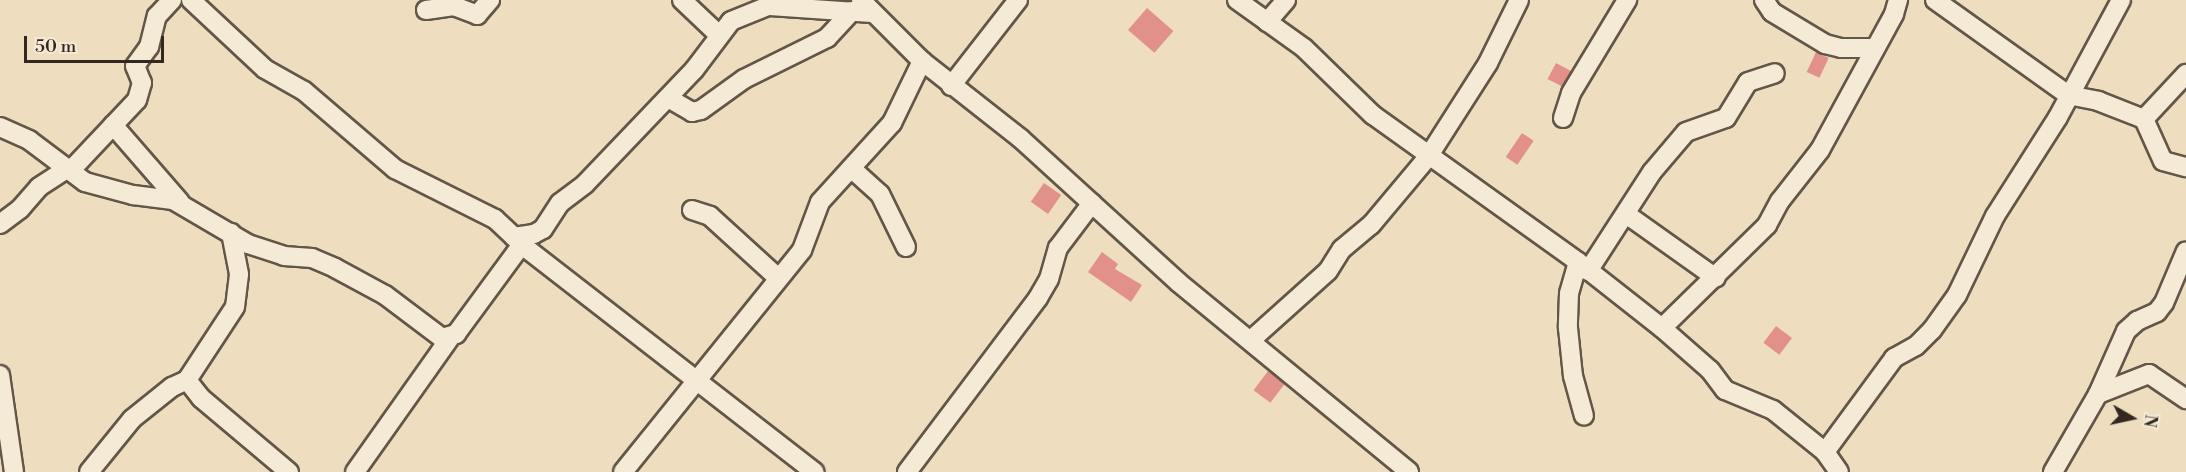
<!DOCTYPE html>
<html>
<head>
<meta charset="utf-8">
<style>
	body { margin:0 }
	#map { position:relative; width:2186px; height:472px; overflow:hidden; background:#eedebf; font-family:"Libre Bodoni",serif }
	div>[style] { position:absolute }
	.building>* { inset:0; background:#e1918a; transform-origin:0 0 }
	.roads { filter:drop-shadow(2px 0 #625648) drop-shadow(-2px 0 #625648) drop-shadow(0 2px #625648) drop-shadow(0 -2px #625648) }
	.minor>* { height:18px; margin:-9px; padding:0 9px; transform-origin:9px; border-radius:9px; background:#f4ead5 }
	span { translate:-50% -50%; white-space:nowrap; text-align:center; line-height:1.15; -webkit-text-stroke:5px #f4ead5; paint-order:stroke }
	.north { position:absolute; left:2102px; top:388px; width:60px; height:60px; -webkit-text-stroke:4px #f4ead5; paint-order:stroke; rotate:99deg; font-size:16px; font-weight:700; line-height:24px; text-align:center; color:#332821 }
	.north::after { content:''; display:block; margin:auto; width:21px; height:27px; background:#332821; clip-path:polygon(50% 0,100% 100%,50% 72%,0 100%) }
	.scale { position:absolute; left:24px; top:36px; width:140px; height:27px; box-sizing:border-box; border:3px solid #332821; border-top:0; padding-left:8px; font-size:18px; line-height:21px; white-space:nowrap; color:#332821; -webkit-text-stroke:4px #f4ead5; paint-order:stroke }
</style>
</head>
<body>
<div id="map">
	<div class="building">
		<i style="left:1147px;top:8px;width:35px;height:29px;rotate:41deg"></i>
		<i style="left:1816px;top:52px;width:14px;height:22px;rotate:25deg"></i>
		<i style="left:1556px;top:63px;width:17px;height:18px;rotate:28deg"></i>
		<i style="left:1522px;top:133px;width:14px;height:29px;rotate:34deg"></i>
		<i style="left:1044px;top:183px;width:21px;height:23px;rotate:35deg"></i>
		<i style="clip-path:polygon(1102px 252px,1118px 264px,1115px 269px,1142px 285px,1131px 302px,1088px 272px)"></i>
		<i style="left:1776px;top:326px;width:20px;height:21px;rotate:37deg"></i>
		<i style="left:1268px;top:371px;width:21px;height:24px;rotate:37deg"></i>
	</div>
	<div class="roads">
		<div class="minor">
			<i style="left:191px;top:0;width:101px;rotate:43deg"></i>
			<i style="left:265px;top:69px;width:45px;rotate:29.4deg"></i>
			<i style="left:304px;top:91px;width:120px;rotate:40.6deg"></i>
			<i style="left:395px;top:169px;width:112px;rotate:26.6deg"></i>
			<i style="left:495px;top:219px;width:44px;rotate:43.2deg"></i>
			<i style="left:527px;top:249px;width:364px;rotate:37.8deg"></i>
			<i style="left:682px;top:0;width:50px;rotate:43.4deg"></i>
			<i style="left:861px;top:0;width:86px;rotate:45deg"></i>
			<i style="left:922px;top:61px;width:126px;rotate:38.2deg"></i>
			<i style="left:1021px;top:139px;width:212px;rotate:42.3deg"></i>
			<i style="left:1178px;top:282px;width:299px;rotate:39.4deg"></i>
			<i style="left:1237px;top:0;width:82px;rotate:35.6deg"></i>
			<i style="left:1304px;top:48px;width:96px;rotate:44.2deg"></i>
			<i style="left:1373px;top:115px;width:252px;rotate:35.6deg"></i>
			<i style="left:1578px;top:262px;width:107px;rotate:38.2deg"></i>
			<i style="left:1662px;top:328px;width:64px;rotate:41.2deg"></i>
			<i style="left:1710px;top:370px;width:25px;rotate:53deg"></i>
			<i style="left:1725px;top:390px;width:52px;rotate:22.6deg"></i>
			<i style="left:1773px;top:410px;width:67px;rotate:38.9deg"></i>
			<i style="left:1825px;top:452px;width:24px;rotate:55deg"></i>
			<i style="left:1764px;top:0;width:14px;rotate:56deg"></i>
			<i style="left:1772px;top:12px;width:62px;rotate:31.1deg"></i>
			<i style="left:1825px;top:44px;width:16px;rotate:14deg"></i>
			<i style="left:1841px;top:48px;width:34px"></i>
			<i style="left:1935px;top:0;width:163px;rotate:35.5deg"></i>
			<i style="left:2068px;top:95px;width:31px;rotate:11deg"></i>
			<i style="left:2098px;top:101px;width:49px;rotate:21.4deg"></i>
			<i style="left:2144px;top:119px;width:46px;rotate:65.7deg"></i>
			<i style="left:2163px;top:161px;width:24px;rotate:15deg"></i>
			<i style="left:426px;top:10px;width:28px;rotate:-8deg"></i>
			<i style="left:454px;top:6px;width:25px;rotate:21deg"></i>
			<i style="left:477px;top:15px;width:20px;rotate:-49deg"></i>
			<i style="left:1267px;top:22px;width:29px;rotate:-49deg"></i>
			<i style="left:951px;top:86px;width:109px;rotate:-52.1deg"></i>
			<i style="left:668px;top:98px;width:28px;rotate:30deg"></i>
			<i style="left:692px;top:112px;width:9px;rotate:-13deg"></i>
			<i style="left:701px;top:110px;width:53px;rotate:-35.8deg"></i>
			<i style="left:744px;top:79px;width:93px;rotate:-26.3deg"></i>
			<i style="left:827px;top:38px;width:37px;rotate:-47deg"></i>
			<i style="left:1563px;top:118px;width:26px;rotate:-72deg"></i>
			<i style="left:1571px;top:93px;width:109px;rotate:-58.9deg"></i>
			<i style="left:2144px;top:119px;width:62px;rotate:-47deg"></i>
			<i style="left:113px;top:125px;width:102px;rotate:49deg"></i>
			<i style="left:0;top:127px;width:32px;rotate:24deg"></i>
			<i style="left:29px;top:140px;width:70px;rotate:36.9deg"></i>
			<i style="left:85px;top:182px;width:50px;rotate:15.2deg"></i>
			<i style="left:133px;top:195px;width:40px;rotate:7.1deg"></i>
			<i style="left:173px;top:200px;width:87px;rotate:30.4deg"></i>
			<i style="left:248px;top:244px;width:38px;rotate:18deg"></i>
			<i style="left:284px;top:256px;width:28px;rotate:4deg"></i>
			<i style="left:312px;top:258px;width:25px;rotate:23deg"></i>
			<i style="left:335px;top:268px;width:57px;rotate:28.4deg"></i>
			<i style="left:385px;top:295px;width:71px;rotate:37deg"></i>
			<i style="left:442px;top:338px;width:15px;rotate:-16deg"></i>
			<i style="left:456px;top:334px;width:112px;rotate:-53.7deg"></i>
			<i style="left:851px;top:168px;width:39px;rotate:42deg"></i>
			<i style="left:880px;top:194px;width:59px;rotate:63.9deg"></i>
			<i style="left:71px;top:170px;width:96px;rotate:-46.7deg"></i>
			<i style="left:137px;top:100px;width:18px;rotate:-74deg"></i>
			<i style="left:142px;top:83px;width:18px;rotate:-112deg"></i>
			<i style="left:135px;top:66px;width:24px;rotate:-54deg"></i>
			<i style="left:149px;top:47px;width:32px;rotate:-76deg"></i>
			<i style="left:157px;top:16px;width:22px;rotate:-47deg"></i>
			<i style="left:692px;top:210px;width:19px;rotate:18deg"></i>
			<i style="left:710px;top:216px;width:91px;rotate:42.3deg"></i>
			<i style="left:1626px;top:214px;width:110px;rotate:35.4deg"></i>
			<i style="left:0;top:224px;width:25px;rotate:-37deg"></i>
			<i style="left:20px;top:209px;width:29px;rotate:-49deg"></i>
			<i style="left:39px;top:187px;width:33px;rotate:-33deg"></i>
			<i style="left:514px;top:237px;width:20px;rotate:-9deg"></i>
			<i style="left:534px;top:234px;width:10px;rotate:-29deg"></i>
			<i style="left:543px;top:229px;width:31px;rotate:-57deg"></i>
			<i style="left:560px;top:203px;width:31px;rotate:-37deg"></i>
			<i style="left:585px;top:184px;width:158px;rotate:-46.3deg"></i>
			<i style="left:694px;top:70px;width:61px;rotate:-52.9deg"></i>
			<i style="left:731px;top:21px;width:40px;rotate:-22deg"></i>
			<i style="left:768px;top:6px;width:102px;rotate:3.9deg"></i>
			<i style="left:1578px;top:262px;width:32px;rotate:106deg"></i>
			<i style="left:1569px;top:293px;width:35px;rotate:92deg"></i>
			<i style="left:1568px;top:328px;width:48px;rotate:84.1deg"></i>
			<i style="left:1573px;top:376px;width:41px;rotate:74.6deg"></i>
			<i style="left:1588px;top:271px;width:118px;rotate:-57.1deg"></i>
			<i style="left:1652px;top:172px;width:52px;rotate:-49.6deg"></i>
			<i style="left:1686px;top:132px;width:42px;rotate:-19.3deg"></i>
			<i style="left:1726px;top:118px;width:42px;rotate:-58.6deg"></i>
			<i style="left:1748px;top:82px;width:28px;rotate:-18deg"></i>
			<i style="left:1662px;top:328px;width:147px;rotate:-44.4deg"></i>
			<i style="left:1767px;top:225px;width:27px;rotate:-62deg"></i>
			<i style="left:1780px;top:201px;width:65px;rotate:-51.9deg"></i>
			<i style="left:1820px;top:150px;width:155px;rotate:-61.4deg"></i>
			<i style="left:1894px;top:14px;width:15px;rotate:-74deg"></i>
			<i style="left:1251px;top:340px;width:103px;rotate:-41.9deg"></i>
			<i style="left:1328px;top:271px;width:26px;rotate:-58deg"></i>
			<i style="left:1342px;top:249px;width:38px;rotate:-40deg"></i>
			<i style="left:1371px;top:225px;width:89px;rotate:-50deg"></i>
			<i style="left:1428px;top:157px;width:112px;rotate:-57.4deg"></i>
			<i style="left:1488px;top:63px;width:70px;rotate:-63.8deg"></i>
			<i style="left:0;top:375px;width:98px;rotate:81.8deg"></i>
			<i style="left:187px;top:380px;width:23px;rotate:52deg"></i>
			<i style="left:201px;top:398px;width:115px;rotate:40.1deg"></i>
			<i style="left:2098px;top:394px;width:55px;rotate:-21.4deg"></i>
			<i style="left:2149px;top:374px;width:45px;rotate:34deg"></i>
			<i style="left:1825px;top:452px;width:117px;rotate:-53.7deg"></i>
			<i style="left:1894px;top:358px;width:25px;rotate:-29deg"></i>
			<i style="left:1916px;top:346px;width:23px;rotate:-45deg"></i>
			<i style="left:1932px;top:330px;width:43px;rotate:-54.5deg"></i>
			<i style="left:1957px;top:295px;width:88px;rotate:-64.3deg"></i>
			<i style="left:1995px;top:216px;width:117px;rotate:-57.5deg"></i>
			<i style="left:2058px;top:117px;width:133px;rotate:-61.7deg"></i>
			<i style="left:89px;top:472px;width:68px;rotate:-50.9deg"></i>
			<i style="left:132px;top:419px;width:51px;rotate:-38.7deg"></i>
			<i style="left:172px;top:387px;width:17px;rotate:-25deg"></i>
			<i style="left:187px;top:380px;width:87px;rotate:-56.7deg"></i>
			<i style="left:235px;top:307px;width:33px;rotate:-83deg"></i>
			<i style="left:239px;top:274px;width:42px;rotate:-101deg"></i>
			<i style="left:355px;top:472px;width:163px;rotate:-54.7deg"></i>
			<i style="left:623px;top:472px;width:285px;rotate:-51.1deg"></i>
			<i style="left:802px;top:250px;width:51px;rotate:-69.4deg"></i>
			<i style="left:820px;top:202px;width:107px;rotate:-47.7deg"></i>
			<i style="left:892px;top:123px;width:69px;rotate:-64.2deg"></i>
			<i style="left:907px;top:472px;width:218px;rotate:-53deg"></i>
			<i style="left:1038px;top:298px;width:22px;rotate:-60deg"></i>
			<i style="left:1049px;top:279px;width:32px;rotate:-74deg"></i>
			<i style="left:1058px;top:248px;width:56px;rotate:-52.9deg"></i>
			<i style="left:2053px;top:472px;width:90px;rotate:-60deg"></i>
			<i style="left:2098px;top:394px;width:69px;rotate:-66deg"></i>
			<i style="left:2126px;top:331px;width:15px;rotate:-42deg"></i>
			<i style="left:2137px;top:321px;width:22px;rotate:-24deg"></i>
			<i style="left:2157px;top:312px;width:11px;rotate:-52deg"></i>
			<i style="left:2164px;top:303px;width:56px;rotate:-67.1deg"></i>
		</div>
	</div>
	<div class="north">N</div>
	<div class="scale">50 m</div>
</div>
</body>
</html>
